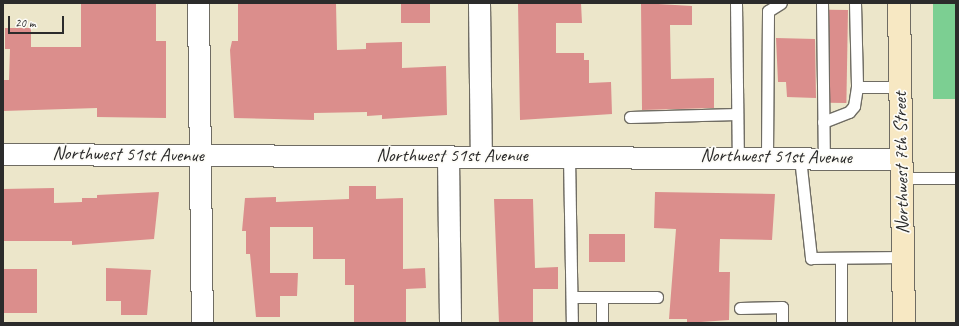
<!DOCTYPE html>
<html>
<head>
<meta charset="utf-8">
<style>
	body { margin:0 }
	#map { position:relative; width:959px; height:326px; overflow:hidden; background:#ece6ca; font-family:Caveat,sans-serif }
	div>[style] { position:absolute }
	.green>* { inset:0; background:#7ccf92; transform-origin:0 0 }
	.building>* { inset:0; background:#db8e8c; transform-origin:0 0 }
	.roads { filter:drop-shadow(1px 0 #6f6c63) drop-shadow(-1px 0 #6f6c63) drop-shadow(0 1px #6f6c63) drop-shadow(0 -1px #6f6c63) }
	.lane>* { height:11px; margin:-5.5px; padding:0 5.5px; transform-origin:5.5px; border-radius:5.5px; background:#fff }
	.street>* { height:21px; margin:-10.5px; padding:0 10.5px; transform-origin:10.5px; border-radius:10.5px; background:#fff }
	.secondary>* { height:22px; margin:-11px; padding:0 11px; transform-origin:11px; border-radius:11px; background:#f7e8c3 }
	span { translate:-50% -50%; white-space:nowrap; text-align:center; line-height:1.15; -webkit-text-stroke:3.5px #fdfcf7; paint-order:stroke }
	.street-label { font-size:19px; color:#2b2b2b }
	.frame { position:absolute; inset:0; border:4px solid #2b2b2b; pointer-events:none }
	.scale { position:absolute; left:8px; top:16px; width:56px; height:18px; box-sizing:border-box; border:2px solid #2b2b2b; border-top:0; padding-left:5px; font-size:12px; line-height:14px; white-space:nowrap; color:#2b2b2b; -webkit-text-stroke:3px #fdfcf7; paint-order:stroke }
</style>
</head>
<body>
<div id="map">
	<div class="green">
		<i style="left:933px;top:3px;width:23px;height:96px"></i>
	</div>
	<div class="building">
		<i style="clip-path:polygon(81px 3px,156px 3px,156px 41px,166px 41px,166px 118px,97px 117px,97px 108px,3px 111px,3px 80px,9px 80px,10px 49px,5px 49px,5px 28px,31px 28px,31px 47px,81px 47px)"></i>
		<i style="clip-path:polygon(238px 3px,336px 3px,337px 50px,366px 49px,366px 43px,402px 42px,402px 68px,446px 66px,447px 115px,382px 119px,382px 115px,367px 116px,367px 112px,314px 113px,314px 120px,234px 118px,230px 50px,232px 41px,238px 41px)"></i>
		<i style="left:401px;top:3px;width:29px;height:20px"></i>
		<i style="clip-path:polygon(518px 3px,581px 3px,582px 23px,556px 23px,556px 53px,584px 53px,584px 60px,589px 60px,589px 83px,611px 82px,612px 114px,520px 120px)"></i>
		<i style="clip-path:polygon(641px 3px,692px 6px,692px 25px,670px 25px,671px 79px,714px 78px,714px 108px,642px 110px)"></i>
		<i style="left:848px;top:10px;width:93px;height:19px;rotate:91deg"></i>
		<i style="clip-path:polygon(776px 38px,815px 39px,816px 98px,787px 97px,786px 82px,778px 82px)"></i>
		<i style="clip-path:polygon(349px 186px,376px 186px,376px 199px,403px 198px,403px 269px,425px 268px,426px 288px,406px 289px,406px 323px,354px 323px,354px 285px,345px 285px,345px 259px,313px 259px,313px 227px,270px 227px,270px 273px,298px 273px,297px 296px,280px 296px,280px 317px,256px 317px,250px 254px,246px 254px,246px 231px,242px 231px,245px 198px,276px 197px,276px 202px,349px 199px)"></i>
		<i style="clip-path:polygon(54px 188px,54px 203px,82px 202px,82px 198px,97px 198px,97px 195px,159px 192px,154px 239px,72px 245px,72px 241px,3px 241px,3px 189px)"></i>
		<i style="clip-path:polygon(655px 192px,775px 194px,772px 240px,720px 239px,719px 272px,730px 272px,729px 320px,687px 323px,687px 319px,669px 319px,676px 229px,654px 228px)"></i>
		<i style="clip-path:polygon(494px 199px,533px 199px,535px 268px,558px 267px,558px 289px,533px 289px,533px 323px,499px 323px)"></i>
		<i style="left:589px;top:234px;width:36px;height:28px"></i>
		<i style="clip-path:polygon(106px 268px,151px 270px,147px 315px,121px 315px,121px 301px,106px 301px)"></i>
		<i style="left:3px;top:269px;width:34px;height:44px"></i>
	</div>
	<div class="roads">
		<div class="lane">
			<i style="left:736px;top:3px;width:153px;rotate:89.3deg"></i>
			<i style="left:822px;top:3px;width:155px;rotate:89.3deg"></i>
			<i style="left:855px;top:3px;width:84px;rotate:88.6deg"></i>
			<i style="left:857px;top:87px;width:44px"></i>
			<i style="left:630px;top:117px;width:107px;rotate:-1.6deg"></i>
			<i style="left:823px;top:122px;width:28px;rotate:-21deg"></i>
			<i style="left:849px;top:112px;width:8px;rotate:-50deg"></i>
			<i style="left:854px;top:106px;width:19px;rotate:-81deg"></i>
			<i style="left:569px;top:156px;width:167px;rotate:89deg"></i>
			<i style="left:767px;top:156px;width:145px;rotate:-89.6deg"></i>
			<i style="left:768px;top:11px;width:15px;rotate:-32deg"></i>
			<i style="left:800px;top:158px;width:101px;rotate:83.7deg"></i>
			<i style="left:811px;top:258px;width:92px;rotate:-0.6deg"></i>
			<i style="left:901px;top:178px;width:55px"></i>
			<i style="left:841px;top:258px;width:65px;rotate:90deg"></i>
			<i style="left:572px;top:297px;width:85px"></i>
			<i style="left:740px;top:308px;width:42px;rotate:-1.4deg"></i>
			<i style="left:782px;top:307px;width:16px;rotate:90deg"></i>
			<i style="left:602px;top:323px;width:25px;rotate:-90deg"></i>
		</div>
		<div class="street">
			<i style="left:198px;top:3px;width:320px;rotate:89.3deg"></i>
			<i style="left:479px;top:3px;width:153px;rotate:89.3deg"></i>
			<i style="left:3px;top:154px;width:898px;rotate:0.32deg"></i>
			<i style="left:448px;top:157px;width:166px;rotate:89.3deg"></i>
		</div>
		<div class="secondary">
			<i style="left:899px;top:3px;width:320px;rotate:89.1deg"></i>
		</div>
	</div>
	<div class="street-label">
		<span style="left:128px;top:155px;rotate:1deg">Northwest 51st Avenue</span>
		<span style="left:452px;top:156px">Northwest 51st Avenue</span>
		<span style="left:776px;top:157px;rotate:1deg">Northwest 51st Avenue</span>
		<span style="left:902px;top:163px;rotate:-91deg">Northwest 7th Street</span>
	</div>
	<div class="frame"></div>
	<div class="scale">20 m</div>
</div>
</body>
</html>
